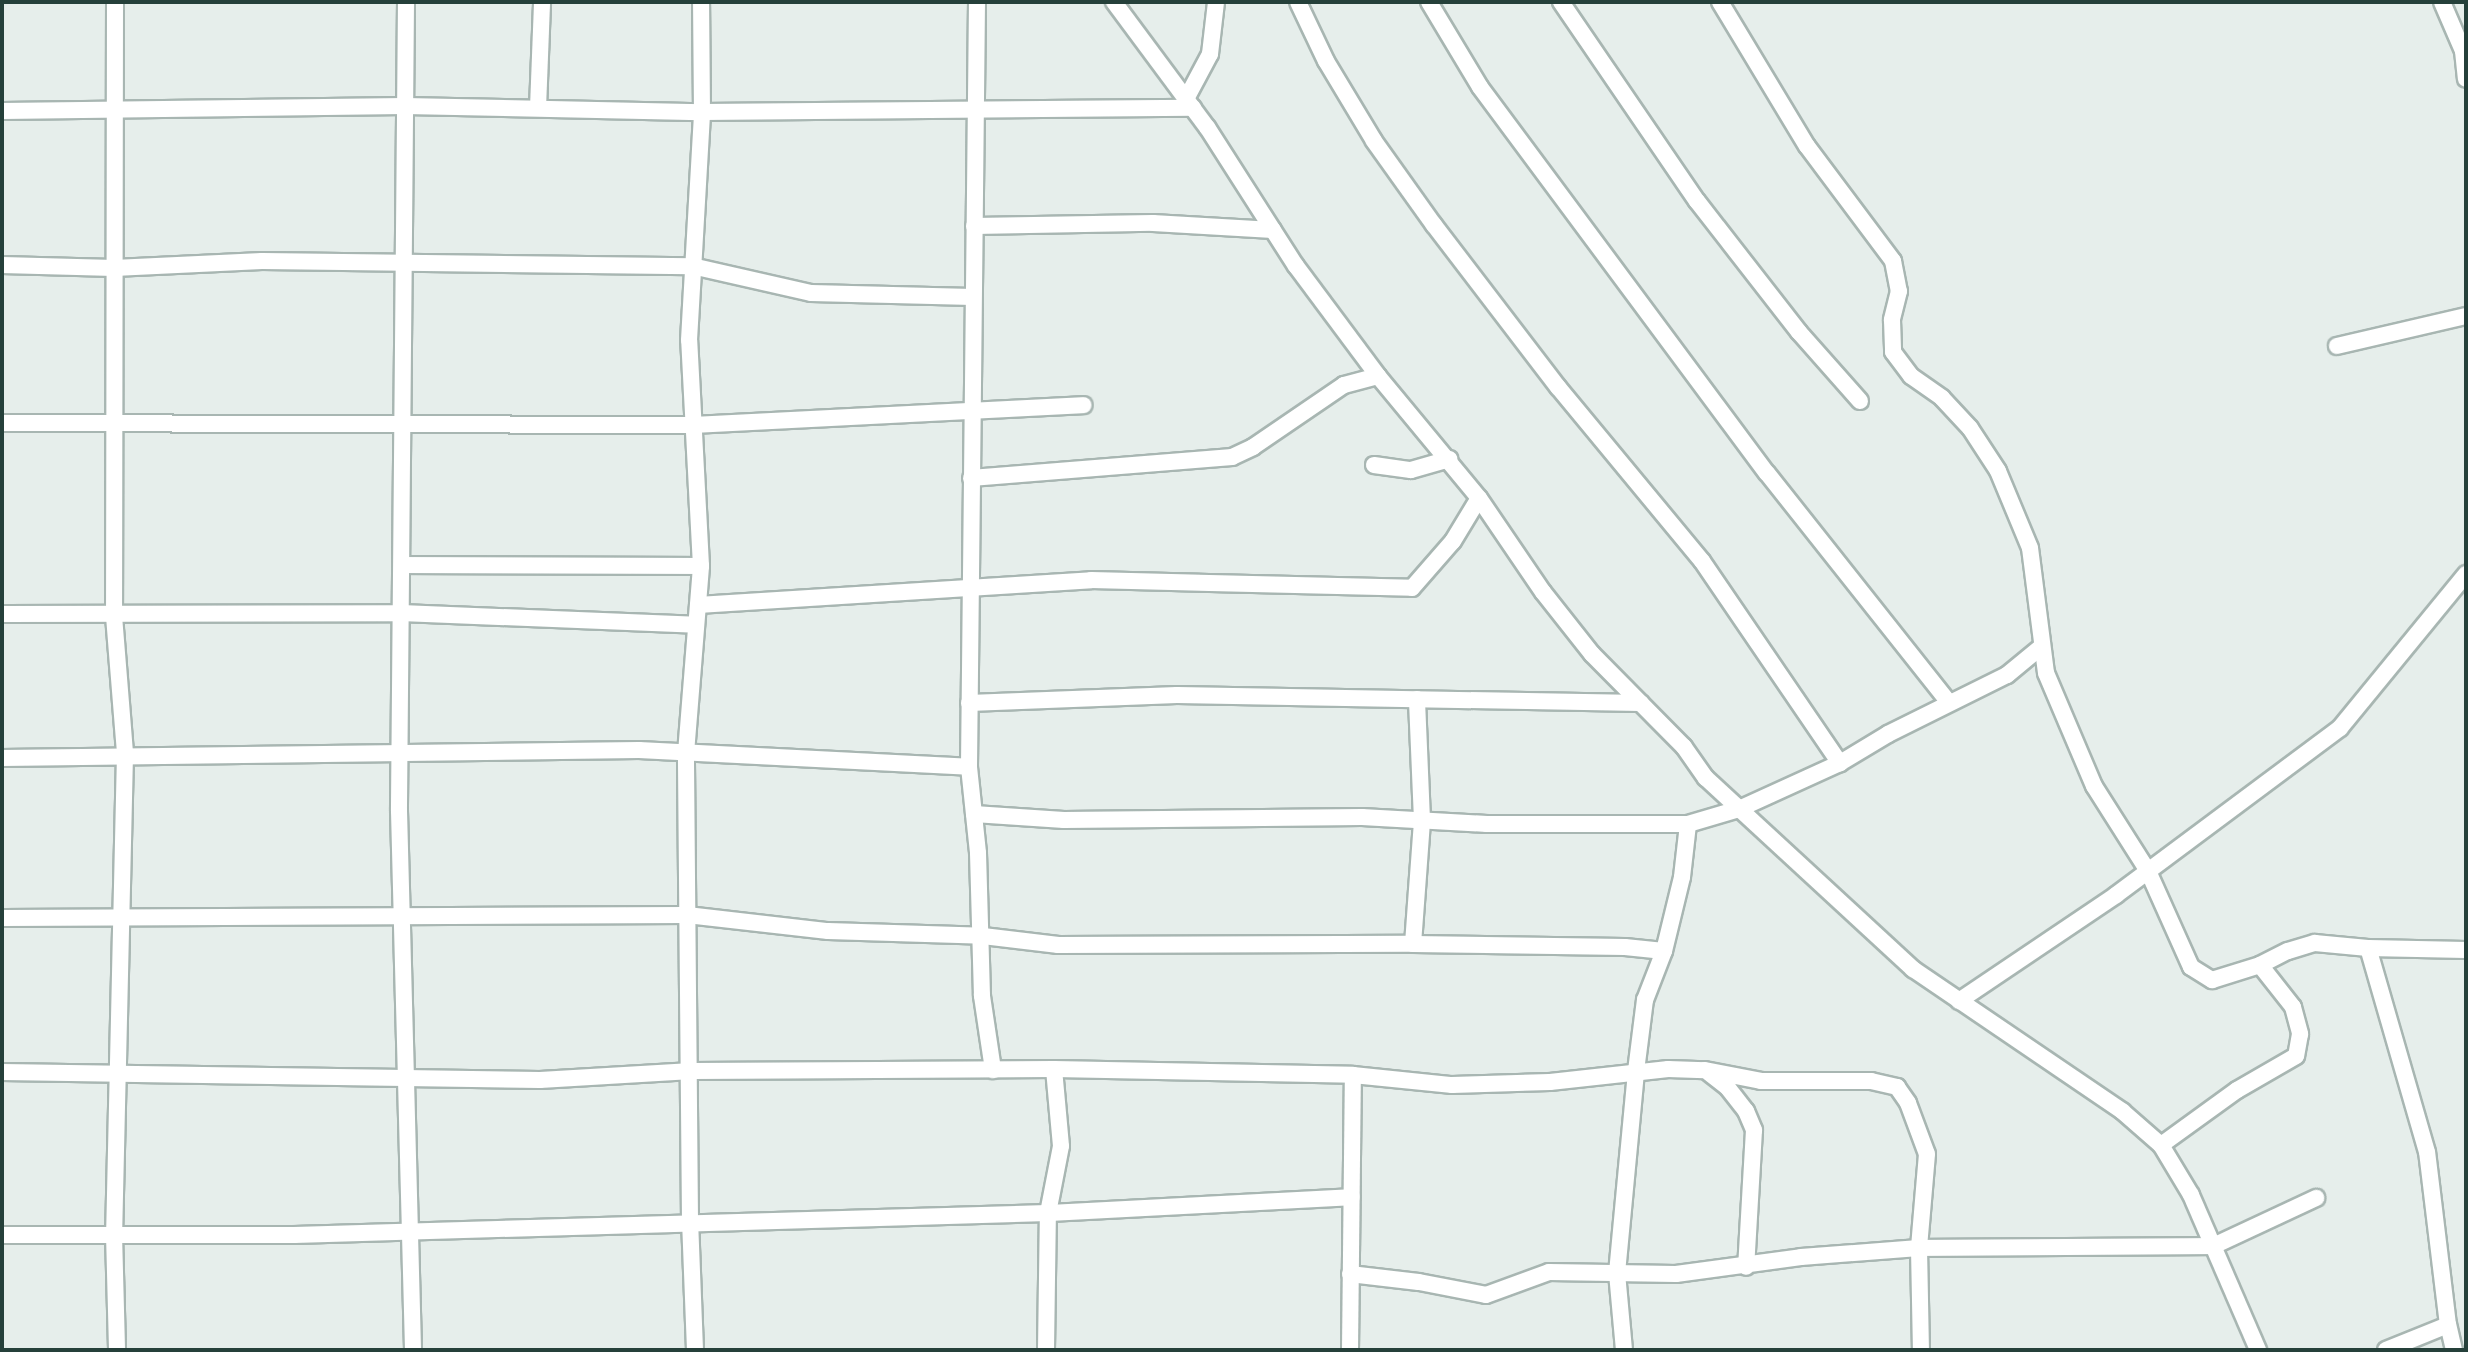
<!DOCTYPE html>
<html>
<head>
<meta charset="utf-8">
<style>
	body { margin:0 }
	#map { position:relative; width:2468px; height:1352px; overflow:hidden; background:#e6eeeb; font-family:"Sofia Sans Condensed",sans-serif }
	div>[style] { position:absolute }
	.roads { filter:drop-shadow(2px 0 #a8b6b2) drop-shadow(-2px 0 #a8b6b2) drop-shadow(0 2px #a8b6b2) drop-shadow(0 -2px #a8b6b2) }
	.minor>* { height:16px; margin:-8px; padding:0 8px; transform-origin:8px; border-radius:8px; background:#fff }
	span { translate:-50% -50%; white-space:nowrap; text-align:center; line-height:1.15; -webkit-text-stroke:6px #f7fbf9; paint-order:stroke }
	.frame { position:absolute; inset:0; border:4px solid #25403a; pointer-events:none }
</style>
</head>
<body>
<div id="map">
	<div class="roads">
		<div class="minor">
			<i style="left:115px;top:2px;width:614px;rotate:90.09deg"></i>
			<i style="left:114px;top:616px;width:138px;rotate:85.4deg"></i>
			<i style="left:125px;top:754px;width:480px;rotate:91.3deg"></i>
			<i style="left:114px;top:1234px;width:116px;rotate:88.5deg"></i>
			<i style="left:406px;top:2px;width:809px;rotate:90.5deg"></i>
			<i style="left:399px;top:811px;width:539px;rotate:88.51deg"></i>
			<i style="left:977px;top:2px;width:765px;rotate:90.6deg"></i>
			<i style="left:969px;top:767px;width:86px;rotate:84deg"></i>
			<i style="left:978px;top:853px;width:143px;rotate:88.4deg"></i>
			<i style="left:982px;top:996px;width:75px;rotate:81.5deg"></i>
			<i style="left:1114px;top:2px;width:156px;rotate:53.4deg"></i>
			<i style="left:1207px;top:127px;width:165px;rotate:57.4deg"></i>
			<i style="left:1296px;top:266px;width:137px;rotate:53.3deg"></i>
			<i style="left:1378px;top:376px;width:158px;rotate:50.4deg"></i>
			<i style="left:1479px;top:498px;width:114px;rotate:55.8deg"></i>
			<i style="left:1543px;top:592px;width:79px;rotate:51.7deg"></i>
			<i style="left:1592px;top:654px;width:131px;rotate:45.3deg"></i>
			<i style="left:1684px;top:747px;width:38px;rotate:55deg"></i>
			<i style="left:1706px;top:778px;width:282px;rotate:42.7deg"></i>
			<i style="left:1913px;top:969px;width:253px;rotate:34.2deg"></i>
			<i style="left:2122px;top:1111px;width:52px;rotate:41.1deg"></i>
			<i style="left:2161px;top:1145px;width:58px;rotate:59deg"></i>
			<i style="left:2191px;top:1195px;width:169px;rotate:66.6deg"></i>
			<i style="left:1298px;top:2px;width:65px;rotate:64.6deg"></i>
			<i style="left:1326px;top:61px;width:93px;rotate:59deg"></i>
			<i style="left:1374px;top:141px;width:103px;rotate:54.5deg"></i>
			<i style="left:1434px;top:225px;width:204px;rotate:52.6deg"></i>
			<i style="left:1558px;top:387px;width:226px;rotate:50.4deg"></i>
			<i style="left:1702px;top:561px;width:245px;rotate:55.7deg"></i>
			<i style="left:1429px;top:2px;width:99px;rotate:59deg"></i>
			<i style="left:1480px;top:87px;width:481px;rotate:53.4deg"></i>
			<i style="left:1767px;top:473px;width:293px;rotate:51.6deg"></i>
			<i style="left:1561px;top:2px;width:241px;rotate:55.7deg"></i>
			<i style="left:1697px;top:201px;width:166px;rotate:52.1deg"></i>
			<i style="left:1799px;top:332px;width:92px;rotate:48.5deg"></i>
			<i style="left:1720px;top:2px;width:168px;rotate:58.9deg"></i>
			<i style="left:1807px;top:146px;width:144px;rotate:53.2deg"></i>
			<i style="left:1893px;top:261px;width:31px;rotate:79deg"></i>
			<i style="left:1899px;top:291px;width:30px;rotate:104deg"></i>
			<i style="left:1892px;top:320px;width:32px;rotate:88deg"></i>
			<i style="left:1893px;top:352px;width:30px;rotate:53deg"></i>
			<i style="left:1911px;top:376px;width:38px;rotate:35deg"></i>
			<i style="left:1942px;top:398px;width:41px;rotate:47deg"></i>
			<i style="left:1970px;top:428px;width:51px;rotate:56.9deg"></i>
			<i style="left:1998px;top:471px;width:83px;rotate:67.4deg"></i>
			<i style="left:2030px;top:548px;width:126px;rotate:82.7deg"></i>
			<i style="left:2046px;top:673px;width:123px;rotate:67deg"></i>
			<i style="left:2094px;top:786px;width:101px;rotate:57.6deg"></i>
			<i style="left:2148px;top:871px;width:105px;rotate:65.9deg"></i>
			<i style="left:2191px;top:967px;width:25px;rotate:32deg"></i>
			<i style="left:2212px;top:980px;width:50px;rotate:-17.4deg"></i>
			<i style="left:2260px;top:965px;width:53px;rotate:51.8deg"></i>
			<i style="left:2293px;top:1007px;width:28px;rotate:75deg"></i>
			<i style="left:2300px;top:1034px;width:22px;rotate:100deg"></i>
			<i style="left:2296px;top:1056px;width:68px;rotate:150deg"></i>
			<i style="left:2237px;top:1090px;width:94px;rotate:144.1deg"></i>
			<i style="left:2442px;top:2px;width:53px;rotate:66.8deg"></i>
			<i style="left:2463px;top:51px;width:28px;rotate:84deg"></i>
			<i style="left:1186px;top:99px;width:51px;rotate:-61.9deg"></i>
			<i style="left:1210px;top:54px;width:52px;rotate:-83.4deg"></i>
			<i style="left:538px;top:108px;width:106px;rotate:-87.8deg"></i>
			<i style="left:2px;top:111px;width:403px;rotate:-0.7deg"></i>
			<i style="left:405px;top:106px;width:297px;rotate:1.2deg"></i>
			<i style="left:702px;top:112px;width:491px;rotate:-0.5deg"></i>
			<i style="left:974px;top:226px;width:179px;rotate:-1deg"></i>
			<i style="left:1153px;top:223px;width:120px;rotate:3.3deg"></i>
			<i style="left:2px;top:265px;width:112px;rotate:1.5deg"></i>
			<i style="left:114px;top:268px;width:148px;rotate:-2.7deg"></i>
			<i style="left:262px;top:261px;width:430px;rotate:0.7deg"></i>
			<i style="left:692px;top:266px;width:122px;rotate:12.8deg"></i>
			<i style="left:811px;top:293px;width:162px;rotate:1.4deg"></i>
			<i style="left:2337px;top:346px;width:132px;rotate:-13.1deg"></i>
			<i style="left:2px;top:423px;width:689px;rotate:0.17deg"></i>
			<i style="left:691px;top:425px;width:393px;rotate:-2.9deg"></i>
			<i style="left:1374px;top:465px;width:37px;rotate:8deg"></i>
			<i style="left:1411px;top:470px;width:40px;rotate:-16deg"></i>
			<i style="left:971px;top:478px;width:262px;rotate:-4.6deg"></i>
			<i style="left:1232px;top:457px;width:23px;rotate:-25deg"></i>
			<i style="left:1253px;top:447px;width:110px;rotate:-34.3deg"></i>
			<i style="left:1344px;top:385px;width:35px;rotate:-15deg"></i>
			<i style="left:402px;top:565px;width:299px;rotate:0.2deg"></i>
			<i style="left:698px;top:605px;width:394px;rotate:-3.6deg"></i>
			<i style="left:1091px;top:580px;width:321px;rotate:1.4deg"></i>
			<i style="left:1412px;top:588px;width:62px;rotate:-48.9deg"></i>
			<i style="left:1453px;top:541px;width:50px;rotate:-58.8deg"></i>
			<i style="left:2px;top:614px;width:399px;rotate:-0.1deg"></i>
			<i style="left:401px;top:613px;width:295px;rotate:2.3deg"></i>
			<i style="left:969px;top:703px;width:208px;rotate:-2.2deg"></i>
			<i style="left:1177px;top:695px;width:464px;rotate:1deg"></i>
			<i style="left:2px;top:758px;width:637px;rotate:-0.72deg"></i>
			<i style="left:639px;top:750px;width:330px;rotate:2.9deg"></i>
			<i style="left:974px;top:814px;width:90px;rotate:3.8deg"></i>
			<i style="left:1064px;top:820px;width:298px;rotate:-0.6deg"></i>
			<i style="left:1362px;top:817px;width:125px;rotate:3.2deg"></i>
			<i style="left:1487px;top:824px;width:201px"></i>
			<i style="left:2px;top:918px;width:685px;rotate:-0.25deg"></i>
			<i style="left:687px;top:915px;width:142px;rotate:6.5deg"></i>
			<i style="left:828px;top:931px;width:155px;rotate:1.8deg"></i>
			<i style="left:983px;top:936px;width:76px;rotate:6.8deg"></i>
			<i style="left:1058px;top:945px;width:355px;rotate:-0.2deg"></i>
			<i style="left:1413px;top:944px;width:212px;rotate:0.8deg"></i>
			<i style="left:1625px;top:947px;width:39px;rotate:6deg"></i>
			<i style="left:1413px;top:944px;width:124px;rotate:-85.8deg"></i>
			<i style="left:1422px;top:820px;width:121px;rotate:-92.4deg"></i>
			<i style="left:2260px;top:965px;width:31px;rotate:-27deg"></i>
			<i style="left:2288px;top:951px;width:28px;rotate:-17deg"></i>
			<i style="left:2315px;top:943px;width:53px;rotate:5.4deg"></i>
			<i style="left:1959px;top:1001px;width:189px;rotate:-34deg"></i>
			<i style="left:2116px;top:895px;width:279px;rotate:-36.7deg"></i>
			<i style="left:2340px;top:728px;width:199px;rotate:-50.7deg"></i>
			<i style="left:2px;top:1072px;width:538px;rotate:0.85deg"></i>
			<i style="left:540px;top:1080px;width:152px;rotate:-3.4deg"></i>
			<i style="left:692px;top:1071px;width:362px;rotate:-0.3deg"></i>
			<i style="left:1054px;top:1069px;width:299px;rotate:1.1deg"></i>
			<i style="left:1353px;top:1075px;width:100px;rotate:5.8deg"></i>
			<i style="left:1452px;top:1085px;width:98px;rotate:-1.8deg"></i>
			<i style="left:1550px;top:1082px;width:119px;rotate:-6.3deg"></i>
			<i style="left:1668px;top:1069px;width:37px;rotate:2deg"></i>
			<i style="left:1705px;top:1070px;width:57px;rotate:11.1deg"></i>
			<i style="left:1761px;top:1081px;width:110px"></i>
			<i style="left:1871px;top:1081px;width:27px;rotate:13deg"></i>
			<i style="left:1897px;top:1087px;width:19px;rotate:55deg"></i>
			<i style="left:1908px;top:1103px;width:54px;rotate:69.6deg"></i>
			<i style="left:1927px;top:1154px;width:94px;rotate:94.9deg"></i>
			<i style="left:1919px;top:1248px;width:102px;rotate:88.9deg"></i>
			<i style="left:1709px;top:1073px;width:24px;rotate:38deg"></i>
			<i style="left:1728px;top:1088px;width:29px;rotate:52deg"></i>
			<i style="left:1746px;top:1111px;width:21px;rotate:67deg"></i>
			<i style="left:1754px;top:1130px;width:137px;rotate:93.3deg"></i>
			<i style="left:2px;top:1235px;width:292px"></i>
			<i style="left:294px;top:1235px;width:754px;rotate:-1.67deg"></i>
			<i style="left:1048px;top:1213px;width:304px;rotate:-3deg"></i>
			<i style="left:1350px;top:1274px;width:69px;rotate:6.6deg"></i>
			<i style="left:1419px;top:1282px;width:68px;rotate:11deg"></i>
			<i style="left:1486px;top:1295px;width:67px;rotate:-20.1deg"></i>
			<i style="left:1549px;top:1272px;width:127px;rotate:0.9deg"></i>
			<i style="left:1676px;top:1274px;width:126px;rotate:-7.7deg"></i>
			<i style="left:1801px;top:1257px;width:118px;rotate:-4.4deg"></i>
			<i style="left:1919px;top:1248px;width:294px;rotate:-0.4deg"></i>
			<i style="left:2213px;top:1246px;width:114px;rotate:-25deg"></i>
			<i style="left:695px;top:1350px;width:129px;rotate:-92.2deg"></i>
			<i style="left:690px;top:1221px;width:468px;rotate:-90.5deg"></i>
			<i style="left:686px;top:753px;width:188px;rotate:-85.4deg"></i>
			<i style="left:701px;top:566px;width:226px;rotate:-93deg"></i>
			<i style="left:689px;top:340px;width:228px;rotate:-86.7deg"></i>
			<i style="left:702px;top:112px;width:110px;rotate:-90.5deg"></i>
			<i style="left:1046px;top:1350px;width:137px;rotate:-89.2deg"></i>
			<i style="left:1048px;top:1213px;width:68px;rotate:-79deg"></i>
			<i style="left:1061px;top:1146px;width:77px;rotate:-95.2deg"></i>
			<i style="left:1350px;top:1350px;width:275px;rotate:-89.4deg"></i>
			<i style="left:1624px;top:1350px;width:77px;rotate:-95.2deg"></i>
			<i style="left:1617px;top:1273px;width:203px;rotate:-84.6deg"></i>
			<i style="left:1636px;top:1071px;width:72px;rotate:-82.8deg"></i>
			<i style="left:1645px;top:1000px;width:53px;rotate:-68.8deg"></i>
			<i style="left:1664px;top:951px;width:76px;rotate:-76.3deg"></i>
			<i style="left:1682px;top:877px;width:53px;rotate:-83.5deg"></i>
			<i style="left:1688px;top:824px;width:53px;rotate:-16.4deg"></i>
			<i style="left:1739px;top:809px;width:111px;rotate:-24.5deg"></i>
			<i style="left:1840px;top:763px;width:56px;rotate:-31.1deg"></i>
			<i style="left:1888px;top:734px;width:133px;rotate:-26.4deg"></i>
			<i style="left:2007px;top:675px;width:45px;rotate:-39.6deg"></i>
			<i style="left:2386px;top:1350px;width:67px;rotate:-22deg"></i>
			<i style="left:2454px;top:1350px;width:26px;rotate:-103deg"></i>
			<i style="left:2448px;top:1325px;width:174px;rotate:-96.9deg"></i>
			<i style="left:2427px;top:1152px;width:212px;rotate:-106.1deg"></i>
			<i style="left:2368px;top:948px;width:98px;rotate:1.2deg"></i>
		</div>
	</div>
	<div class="frame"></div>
</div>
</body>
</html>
